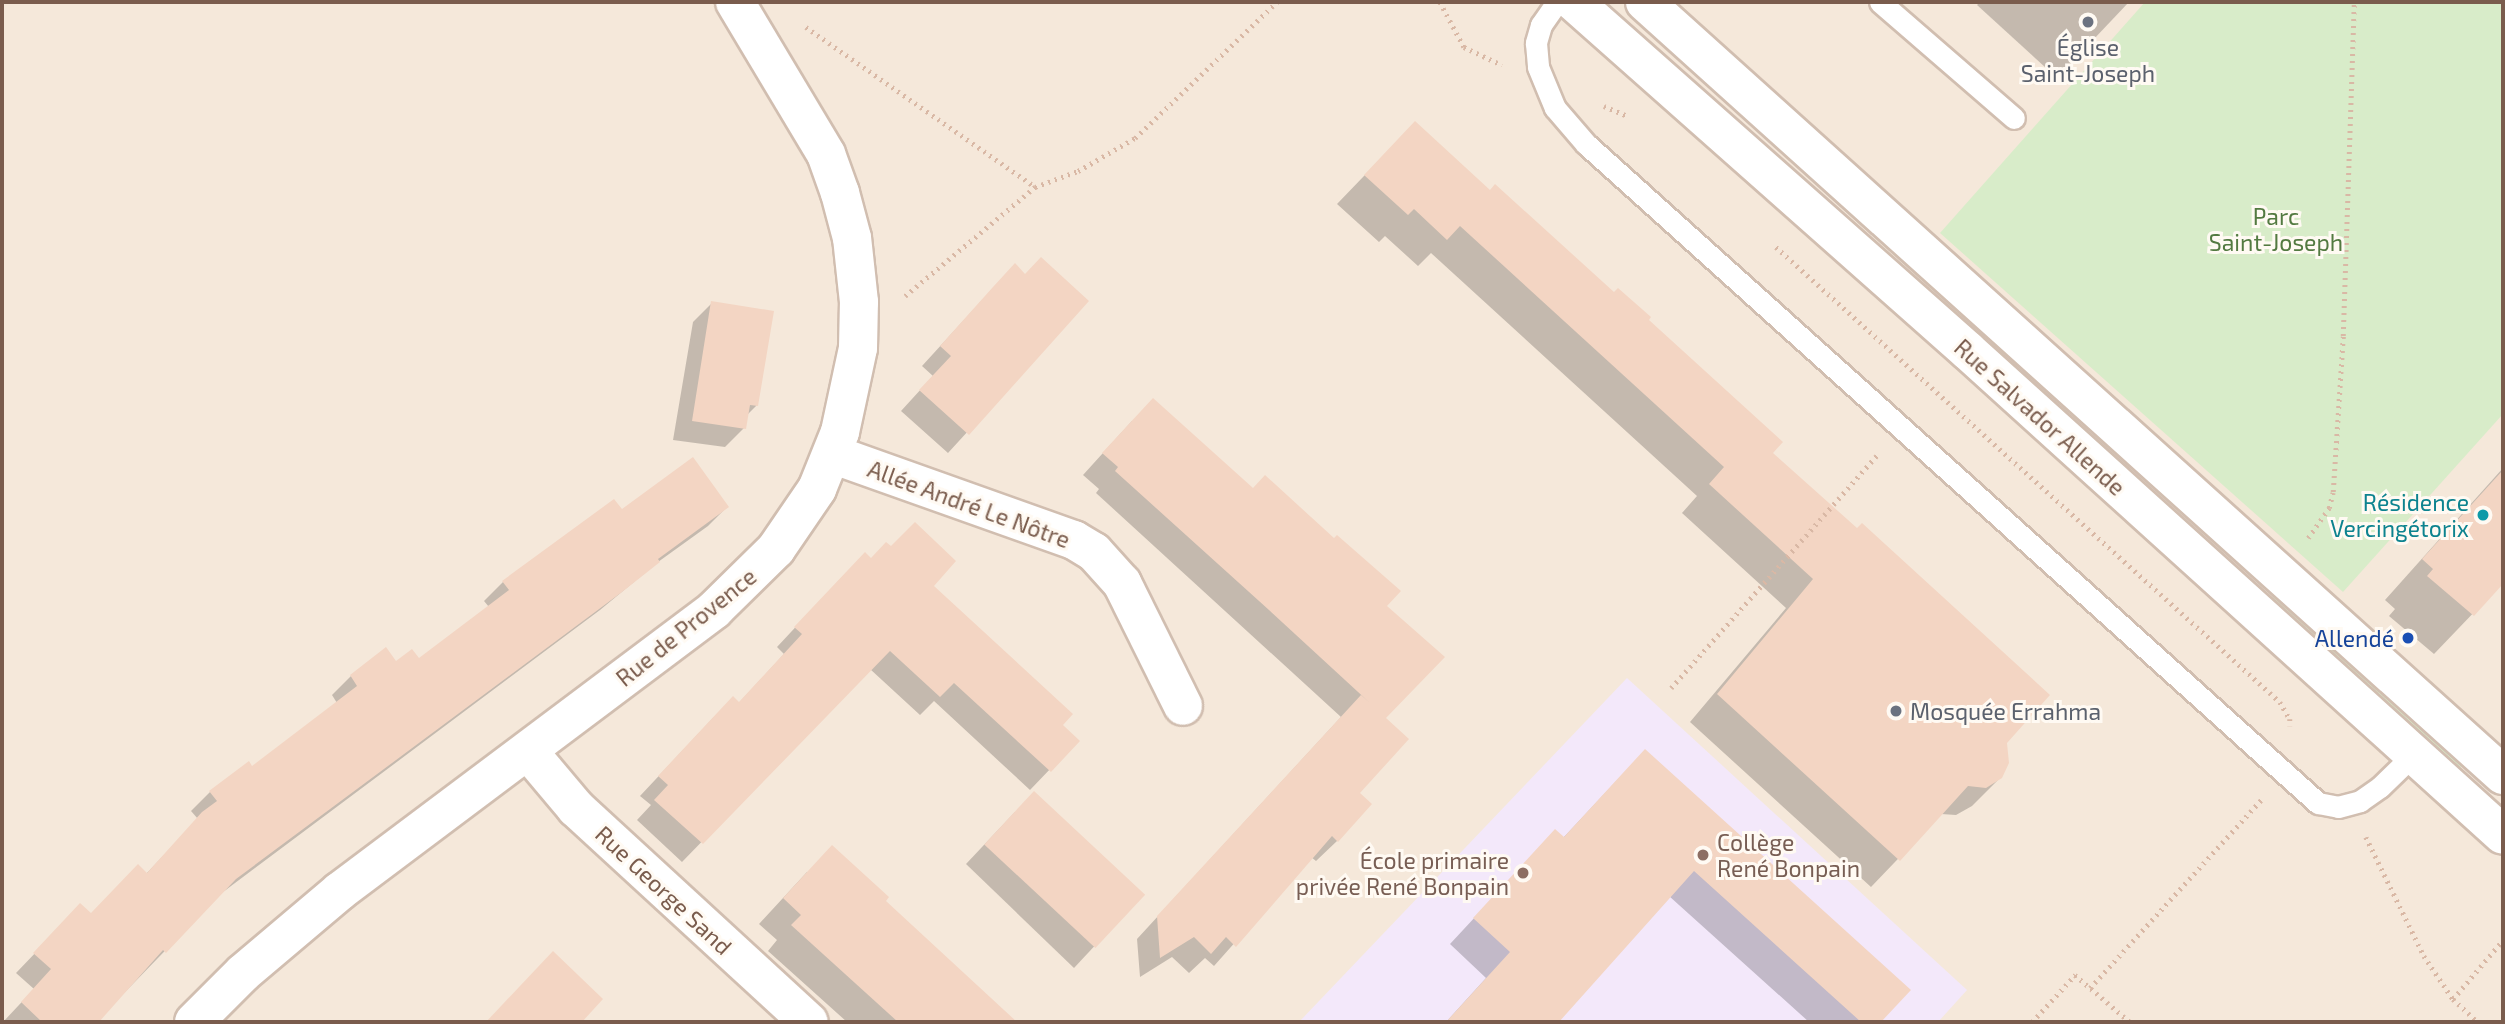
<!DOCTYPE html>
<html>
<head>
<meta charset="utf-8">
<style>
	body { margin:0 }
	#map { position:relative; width:2505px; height:1024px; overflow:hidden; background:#fdf6ec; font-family:"Exo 2",sans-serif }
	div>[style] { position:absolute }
	.residential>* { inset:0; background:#f5e8da; transform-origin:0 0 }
	.education>* { inset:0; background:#f3e8fa }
	.green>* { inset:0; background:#d8ecc9; transform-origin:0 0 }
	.shadow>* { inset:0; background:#0003 }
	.building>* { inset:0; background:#f3d5c3; transform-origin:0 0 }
	.path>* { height:4.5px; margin-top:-2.25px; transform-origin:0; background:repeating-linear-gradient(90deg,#d9b8a5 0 2px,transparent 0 7px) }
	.roads { filter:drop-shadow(2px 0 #d1beb0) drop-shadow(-2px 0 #d1beb0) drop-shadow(0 2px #d1beb0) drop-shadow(0 -2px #d1beb0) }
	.service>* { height:21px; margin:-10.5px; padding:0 10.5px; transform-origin:10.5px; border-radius:10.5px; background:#fff }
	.minor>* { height:38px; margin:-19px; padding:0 19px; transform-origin:19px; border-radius:19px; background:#fff }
	.tertiary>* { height:38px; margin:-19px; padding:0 19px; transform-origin:19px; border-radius:19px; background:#fff }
	.dots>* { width:19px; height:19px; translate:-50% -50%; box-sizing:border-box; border:4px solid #fffaf3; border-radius:50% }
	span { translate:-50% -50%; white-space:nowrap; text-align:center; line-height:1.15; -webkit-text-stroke:6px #fffaf3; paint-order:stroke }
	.worship-label { font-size:23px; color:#5b616d }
	.left { translate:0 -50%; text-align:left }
	.park-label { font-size:23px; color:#537a41 }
	.street-label { font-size:23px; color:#7a5c4d }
	.culture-label { font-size:23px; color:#0d838f }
	.right { translate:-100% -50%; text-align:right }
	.transit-label { font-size:23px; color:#164399 }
	.education-label { font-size:23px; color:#785e54 }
	.frame { position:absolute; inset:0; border:4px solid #7a5c4d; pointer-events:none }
</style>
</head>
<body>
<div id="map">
	<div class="residential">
		<i style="left:2px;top:2px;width:2501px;height:1020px"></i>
	</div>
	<div class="education">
		<i style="clip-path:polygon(1627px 678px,1967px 990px,1938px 1022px,1299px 1022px)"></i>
	</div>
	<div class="green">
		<i style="clip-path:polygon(2145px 2px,2503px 2px,2503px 414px,2343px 592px,1940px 233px)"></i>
		<i style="left:2281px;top:587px;width:254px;height:23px;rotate:42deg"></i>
	</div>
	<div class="shadow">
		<i style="clip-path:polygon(1980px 2px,2129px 2px,2057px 78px,1977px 5px)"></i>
		<i style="clip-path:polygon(1415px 123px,1490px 192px,1647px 320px,1770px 453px,2006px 743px,2001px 777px,1972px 806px,1956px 815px,1941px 814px,1871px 887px,1690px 722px,1786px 608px,1682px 513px,1697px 496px,1431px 253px,1418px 266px,1385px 236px,1379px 242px,1337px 204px)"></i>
		<i style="clip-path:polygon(996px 285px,1087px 301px,948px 453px,901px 411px,933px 376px,922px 366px)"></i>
		<i style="clip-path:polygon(712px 303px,757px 405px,747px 415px,744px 428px,725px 447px,673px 440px,693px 322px)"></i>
		<i style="clip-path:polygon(1132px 421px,1384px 607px,1384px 718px,1337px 841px,1316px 861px,1311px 857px,1214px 966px,1205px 958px,1189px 973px,1172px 957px,1140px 977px,1137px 939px,1341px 717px,1096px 493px,1099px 489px,1083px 475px)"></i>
		<i style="clip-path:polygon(2503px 468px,2503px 582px,2434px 654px,2389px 616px,2395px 609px,2385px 600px)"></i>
		<i style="clip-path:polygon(727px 507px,708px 526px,658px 562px,600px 610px,219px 895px,96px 1022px,3px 1022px,34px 989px,16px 973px,62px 925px,91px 915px,146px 874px,198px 819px,191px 811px,210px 792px,252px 768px,337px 703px,332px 695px,351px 676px,396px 663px,419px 661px,489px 607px,484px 601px,503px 582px,621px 511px)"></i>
		<i style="clip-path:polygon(870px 560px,932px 586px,1077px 741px,1030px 790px,934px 701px,920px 715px,870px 669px,682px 862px,637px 820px,651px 805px,640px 796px,714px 717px,738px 704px,784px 654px,777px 647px,846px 573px)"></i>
		<i style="clip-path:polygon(1621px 776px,1909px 990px,1879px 1022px,1809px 1022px,1669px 896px,1556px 1022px,1446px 1022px,1486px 978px,1450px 944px,1531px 857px,1563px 838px)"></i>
		<i style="clip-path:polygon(1015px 812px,1143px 894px,1074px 968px,966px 864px)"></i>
		<i style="clip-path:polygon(807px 872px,883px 902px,1014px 1022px,847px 1022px,768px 951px,777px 940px,759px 924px)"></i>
	</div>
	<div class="building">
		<i style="clip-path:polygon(1415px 121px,1490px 190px,1495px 184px,1614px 292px,1618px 288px,1651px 317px,1649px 320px,1783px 442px,1773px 453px,1857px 528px,1862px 523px,2050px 695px,2007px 743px,2009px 763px,2002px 778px,1986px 788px,1968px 786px,1900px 861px,1717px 694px,1813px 579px,1709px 484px,1724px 467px,1460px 226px,1447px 240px,1414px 209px,1408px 215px,1364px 175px)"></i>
		<i style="clip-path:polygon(1041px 257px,1089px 301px,969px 435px,919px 390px,951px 356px,940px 346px,993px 287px,1015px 263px,1025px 274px)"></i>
		<i style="clip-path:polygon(711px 301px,774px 311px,758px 406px,750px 405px,746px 429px,692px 421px)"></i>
		<i style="clip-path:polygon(1153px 398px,1253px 488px,1265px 475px,1334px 538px,1337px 535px,1401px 591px,1387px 606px,1445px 657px,1386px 718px,1409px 739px,1360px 793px,1372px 804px,1338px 842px,1332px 836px,1236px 947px,1226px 937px,1211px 954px,1194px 937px,1160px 958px,1157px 916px,1361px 695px,1370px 703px,1269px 610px,1115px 471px,1118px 467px,1102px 453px)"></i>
		<i style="clip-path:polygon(693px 457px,729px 507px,658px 559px,660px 562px,622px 592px,236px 879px,166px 953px,163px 950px,99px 1022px,42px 1022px,21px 1002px,51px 969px,33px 953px,80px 903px,91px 913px,138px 864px,147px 873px,202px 812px,217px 801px,209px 791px,249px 761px,252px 766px,357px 686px,350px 675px,386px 647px,396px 661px,412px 649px,419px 658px,509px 590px,502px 581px,614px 499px,622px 509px)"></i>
		<i style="clip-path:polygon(2503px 470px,2503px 584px,2474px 616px,2427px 576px,2433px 569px,2422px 559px)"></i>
		<i style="clip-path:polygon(915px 522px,956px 561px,934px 586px,1073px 714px,1063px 725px,1080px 741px,1051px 772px,954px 683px,940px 697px,890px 651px,703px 844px,654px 800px,668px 785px,658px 776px,733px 696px,739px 702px,802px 634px,794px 627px,865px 552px,871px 558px,886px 542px,891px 546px)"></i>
		<i style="clip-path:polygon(1645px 749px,1911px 990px,1881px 1022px,1861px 1022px,1694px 871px,1559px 1022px,1446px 1022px,1510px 952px,1473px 918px,1555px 829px,1564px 837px)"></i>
		<i style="left:1034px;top:791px;width:152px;height:73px;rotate:43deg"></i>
		<i style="clip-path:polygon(832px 845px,889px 897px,886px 901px,1017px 1022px,898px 1022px,791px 925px,801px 915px,783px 898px)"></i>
		<i style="clip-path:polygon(553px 951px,603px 999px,582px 1022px,486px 1022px)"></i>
	</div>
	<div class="path">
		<i style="left:1440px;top:2px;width:51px;rotate:61.9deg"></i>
		<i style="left:1464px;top:47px;width:42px;rotate:25.3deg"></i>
		<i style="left:806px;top:27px;width:279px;rotate:34.9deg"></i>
		<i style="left:1604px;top:106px;width:26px;rotate:23deg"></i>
		<i style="left:1776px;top:247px;width:679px;rotate:42.08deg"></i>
		<i style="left:2280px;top:702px;width:20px;rotate:60deg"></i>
		<i style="left:2290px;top:719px;width:7px;rotate:90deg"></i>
		<i style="left:905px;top:296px;width:170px;rotate:-40deg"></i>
		<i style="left:1035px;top:187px;width:46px;rotate:-20.4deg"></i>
		<i style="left:1078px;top:171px;width:66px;rotate:-30.1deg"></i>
		<i style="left:1135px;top:138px;width:197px;rotate:-43.8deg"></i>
		<i style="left:2308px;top:538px;width:37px;rotate:-55deg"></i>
		<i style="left:2329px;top:508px;width:16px;rotate:-76deg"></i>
		<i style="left:2333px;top:492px;width:156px;rotate:-86.3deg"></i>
		<i style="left:2343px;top:336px;width:334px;rotate:-88.1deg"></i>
		<i style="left:1671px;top:688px;width:311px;rotate:-48.5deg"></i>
		<i style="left:2366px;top:837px;width:132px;rotate:64deg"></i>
		<i style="left:2424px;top:956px;width:52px;rotate:56deg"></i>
		<i style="left:2453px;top:999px;width:34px;rotate:43deg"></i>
		<i style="left:2090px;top:988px;width:254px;rotate:-47.7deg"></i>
		<i style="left:2453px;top:999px;width:77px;rotate:-49.7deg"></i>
		<i style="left:2032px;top:1022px;width:64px;rotate:-47.5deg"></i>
		<i style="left:2075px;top:975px;width:72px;rotate:40.5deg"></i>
	</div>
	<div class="roads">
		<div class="service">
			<i style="left:1557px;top:2px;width:28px;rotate:125deg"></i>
			<i style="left:1541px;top:25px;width:19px;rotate:106deg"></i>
			<i style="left:1536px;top:43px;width:24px;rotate:85deg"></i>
			<i style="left:1538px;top:67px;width:44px;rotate:67.5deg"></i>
			<i style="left:1555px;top:108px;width:48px;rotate:49.3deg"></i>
			<i style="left:1586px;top:144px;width:985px;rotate:42deg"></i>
			<i style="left:2318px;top:803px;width:20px;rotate:11deg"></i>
			<i style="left:2338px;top:807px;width:23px;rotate:-15deg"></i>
			<i style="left:2360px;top:801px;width:24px;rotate:-35deg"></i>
			<i style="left:2380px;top:787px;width:47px;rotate:-44.1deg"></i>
			<i style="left:1880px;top:2px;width:177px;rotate:40.9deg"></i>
		</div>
		<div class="minor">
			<i style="left:832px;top:454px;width:257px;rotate:19.6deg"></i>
			<i style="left:1074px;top:540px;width:23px;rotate:31deg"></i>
			<i style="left:1094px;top:552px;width:42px;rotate:47.9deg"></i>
			<i style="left:1122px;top:583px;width:137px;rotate:63.6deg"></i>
			<i style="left:528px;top:751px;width:75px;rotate:49.9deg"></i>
			<i style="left:576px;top:808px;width:316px;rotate:42.6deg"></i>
			<i style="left:194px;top:1022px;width:69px;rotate:-45deg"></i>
			<i style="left:243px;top:973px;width:127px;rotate:-40.2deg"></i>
			<i style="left:340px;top:891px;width:468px;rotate:-36.9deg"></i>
			<i style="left:714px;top:610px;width:87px;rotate:-44.5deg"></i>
			<i style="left:776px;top:549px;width:73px;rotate:-55.7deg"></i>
			<i style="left:817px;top:489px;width:61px;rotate:-68deg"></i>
			<i style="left:840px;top:432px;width:86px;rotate:-77.9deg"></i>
			<i style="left:858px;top:348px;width:46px;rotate:-88.8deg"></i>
			<i style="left:859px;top:302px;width:64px;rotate:-96.2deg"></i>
			<i style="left:852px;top:238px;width:47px;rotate:-104.9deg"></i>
			<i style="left:840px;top:193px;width:41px;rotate:-109.7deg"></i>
			<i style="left:826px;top:154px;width:177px;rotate:-120.9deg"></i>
		</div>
		<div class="tertiary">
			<i style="left:1574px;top:2px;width:526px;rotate:41.53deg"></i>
			<i style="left:1968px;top:351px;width:721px;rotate:42.13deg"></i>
			<i style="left:1645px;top:2px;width:1155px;rotate:42.02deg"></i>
		</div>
	</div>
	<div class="dots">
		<i style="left:2088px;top:22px;background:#6b7280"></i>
		<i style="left:2483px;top:515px;background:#0f9aa8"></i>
		<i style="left:2408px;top:638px;background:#1a4fb4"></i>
		<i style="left:1896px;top:711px;background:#6b7280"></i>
		<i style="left:1703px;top:855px;background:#8d6e63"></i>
		<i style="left:1523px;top:873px;background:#8d6e63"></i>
	</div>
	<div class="worship-label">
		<span style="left:2088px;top:60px">Église<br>Saint-Joseph</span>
		<span class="left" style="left:1910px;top:711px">Mosquée Errahma</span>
	</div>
	<div class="park-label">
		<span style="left:2276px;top:229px">Parc<br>Saint-Joseph</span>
	</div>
	<div class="street-label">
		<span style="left:2040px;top:417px;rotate:42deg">Rue Salvador Allende</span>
		<span style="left:969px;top:504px;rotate:20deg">Allée André Le Nôtre</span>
		<span style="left:686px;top:627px;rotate:-39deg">Rue de Provence</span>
		<span style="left:664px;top:890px;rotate:43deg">Rue George Sand</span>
	</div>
	<div class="culture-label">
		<span class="right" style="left:2469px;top:515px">Résidence<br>Vercingétorix</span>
	</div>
	<div class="transit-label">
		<span class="right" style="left:2394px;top:638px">Allendé</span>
	</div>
	<div class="education-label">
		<span class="left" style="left:1717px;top:855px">Collège<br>René Bonpain</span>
		<span class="right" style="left:1509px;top:873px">École primaire<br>privée René Bonpain</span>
	</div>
	<div class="frame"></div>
</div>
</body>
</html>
